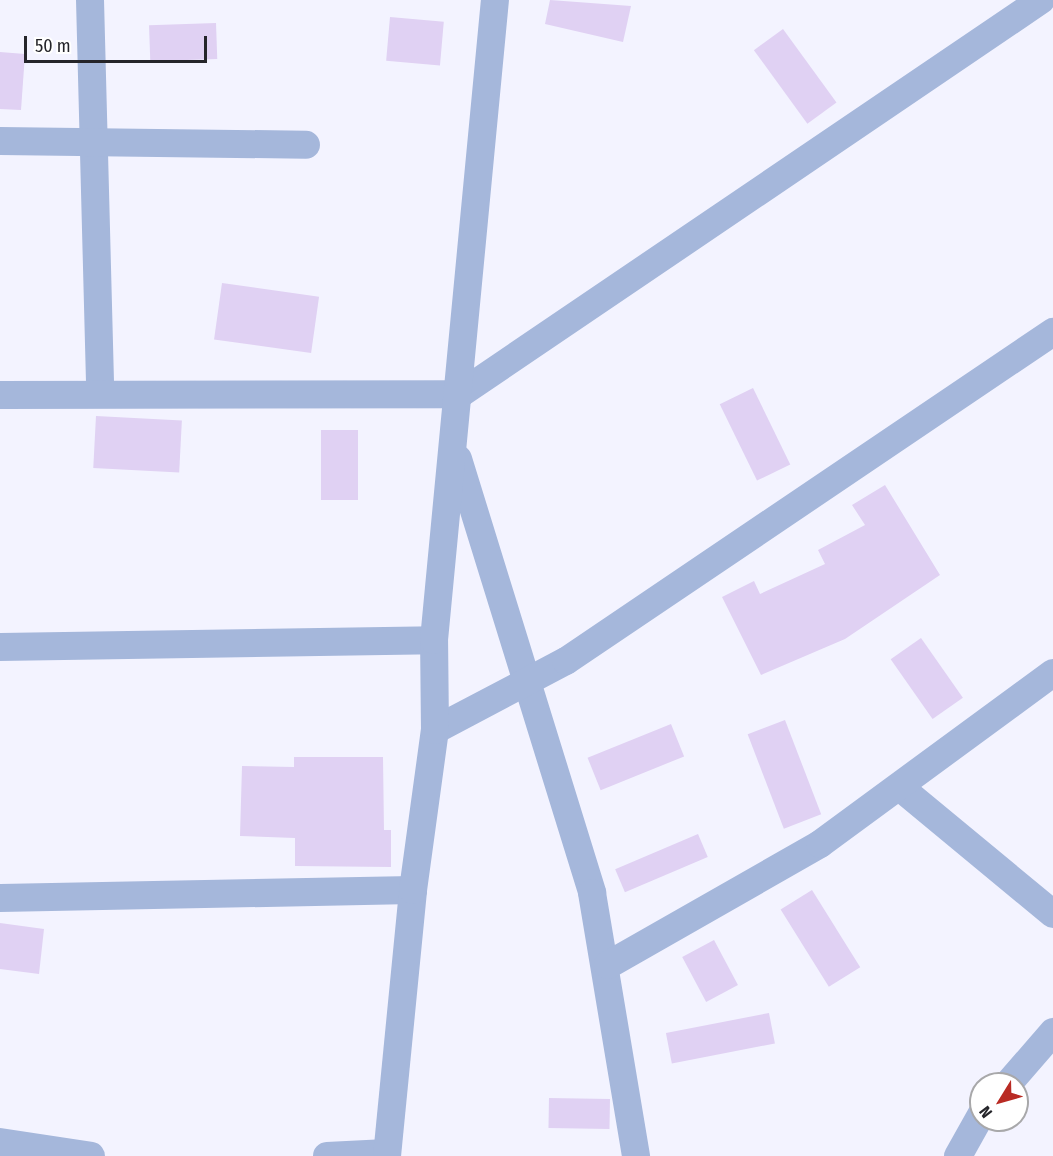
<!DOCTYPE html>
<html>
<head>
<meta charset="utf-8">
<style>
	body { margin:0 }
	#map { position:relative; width:1053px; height:1156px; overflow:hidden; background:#f3f3ff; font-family:"Fira Sans Condensed",sans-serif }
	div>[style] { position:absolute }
	.building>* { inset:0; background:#e0d1f3; transform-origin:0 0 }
	.street>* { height:28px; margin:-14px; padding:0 14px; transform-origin:14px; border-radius:14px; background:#a5b7db }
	span { translate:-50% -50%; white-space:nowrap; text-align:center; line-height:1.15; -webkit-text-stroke:6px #fff; paint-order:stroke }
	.north { position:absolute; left:969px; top:1072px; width:60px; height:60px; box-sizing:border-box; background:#fff; border:2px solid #a8a8aa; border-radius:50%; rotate:233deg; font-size:16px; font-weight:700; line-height:24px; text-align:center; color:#25252a }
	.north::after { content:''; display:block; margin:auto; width:21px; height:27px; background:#b92b24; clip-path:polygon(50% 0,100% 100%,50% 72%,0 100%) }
	.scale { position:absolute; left:24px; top:36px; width:183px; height:27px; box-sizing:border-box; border:3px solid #25252a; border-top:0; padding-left:8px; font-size:18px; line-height:21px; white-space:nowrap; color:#25252a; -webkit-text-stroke:4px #fff; paint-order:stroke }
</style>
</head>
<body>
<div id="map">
	<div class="building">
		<i style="clip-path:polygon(550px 0,631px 6px,623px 42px,545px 24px)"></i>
		<i style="left:390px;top:17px;width:54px;height:44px;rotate:5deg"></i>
		<i style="left:216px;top:23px;width:36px;height:67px;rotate:88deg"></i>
		<i style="left:783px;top:29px;width:91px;height:36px;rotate:54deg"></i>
		<i style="clip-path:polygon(0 52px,25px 54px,21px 110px,0 109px)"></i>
		<i style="left:222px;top:283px;width:98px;height:57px;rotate:8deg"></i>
		<i style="left:753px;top:388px;width:85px;height:37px;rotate:64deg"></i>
		<i style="left:96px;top:416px;width:86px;height:52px;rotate:3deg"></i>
		<i style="left:321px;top:430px;width:37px;height:70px"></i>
		<i style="clip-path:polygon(885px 485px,940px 575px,845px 639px,761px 675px,722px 597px,754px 581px,760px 594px,825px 564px,818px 550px,865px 525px,852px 505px)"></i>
		<i style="left:921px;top:638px;width:73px;height:37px;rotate:55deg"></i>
		<i style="left:785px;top:720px;width:101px;height:40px;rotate:69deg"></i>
		<i style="left:671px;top:724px;width:35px;height:90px;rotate:68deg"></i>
		<i style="clip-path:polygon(294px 757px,383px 757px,384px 830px,391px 830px,391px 867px,295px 866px,295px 838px,240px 836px,242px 766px,294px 767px)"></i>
		<i style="left:698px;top:834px;width:25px;height:90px;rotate:67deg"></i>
		<i style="left:812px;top:890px;width:91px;height:37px;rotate:58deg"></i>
		<i style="clip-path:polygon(0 923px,44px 929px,39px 974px,0 969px)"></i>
		<i style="left:714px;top:940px;width:51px;height:36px;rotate:62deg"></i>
		<i style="left:769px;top:1013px;width:31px;height:105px;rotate:79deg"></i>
		<i style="left:549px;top:1098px;width:61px;height:30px;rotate:1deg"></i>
	</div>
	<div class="street">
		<i style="left:90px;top:0;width:393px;rotate:88.5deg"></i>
		<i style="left:0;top:141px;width:306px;rotate:0.7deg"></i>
		<i style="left:0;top:395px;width:460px;rotate:-0.1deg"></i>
		<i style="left:460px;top:394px;width:702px;rotate:-34.14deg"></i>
		<i style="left:458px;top:459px;width:454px;rotate:72.8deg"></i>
		<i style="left:592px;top:893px;width:267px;rotate:80.5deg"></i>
		<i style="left:0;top:647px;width:434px;rotate:-0.9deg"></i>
		<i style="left:435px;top:730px;width:148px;rotate:-27.8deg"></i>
		<i style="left:566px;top:661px;width:588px;rotate:-34.04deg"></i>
		<i style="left:902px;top:789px;width:196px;rotate:39.6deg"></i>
		<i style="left:0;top:898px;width:413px;rotate:-1.1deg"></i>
		<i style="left:608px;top:965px;width:244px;rotate:-29.7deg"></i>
		<i style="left:820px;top:844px;width:289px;rotate:-36.3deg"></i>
		<i style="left:1008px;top:1084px;width:69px;rotate:-49.1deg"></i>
		<i style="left:0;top:1142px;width:92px;rotate:8.7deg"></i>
		<i style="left:327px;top:1156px;width:60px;rotate:-2.9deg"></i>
		<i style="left:387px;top:1156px;width:267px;rotate:-84.4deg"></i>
		<i style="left:413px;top:890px;width:162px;rotate:-82.2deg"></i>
		<i style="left:435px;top:730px;width:90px;rotate:-90.6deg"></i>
		<i style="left:434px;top:640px;width:643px;rotate:-84.56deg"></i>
		<i style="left:958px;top:1156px;width:47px;rotate:-60.7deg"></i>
	</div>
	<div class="north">N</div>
	<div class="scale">50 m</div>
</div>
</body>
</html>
